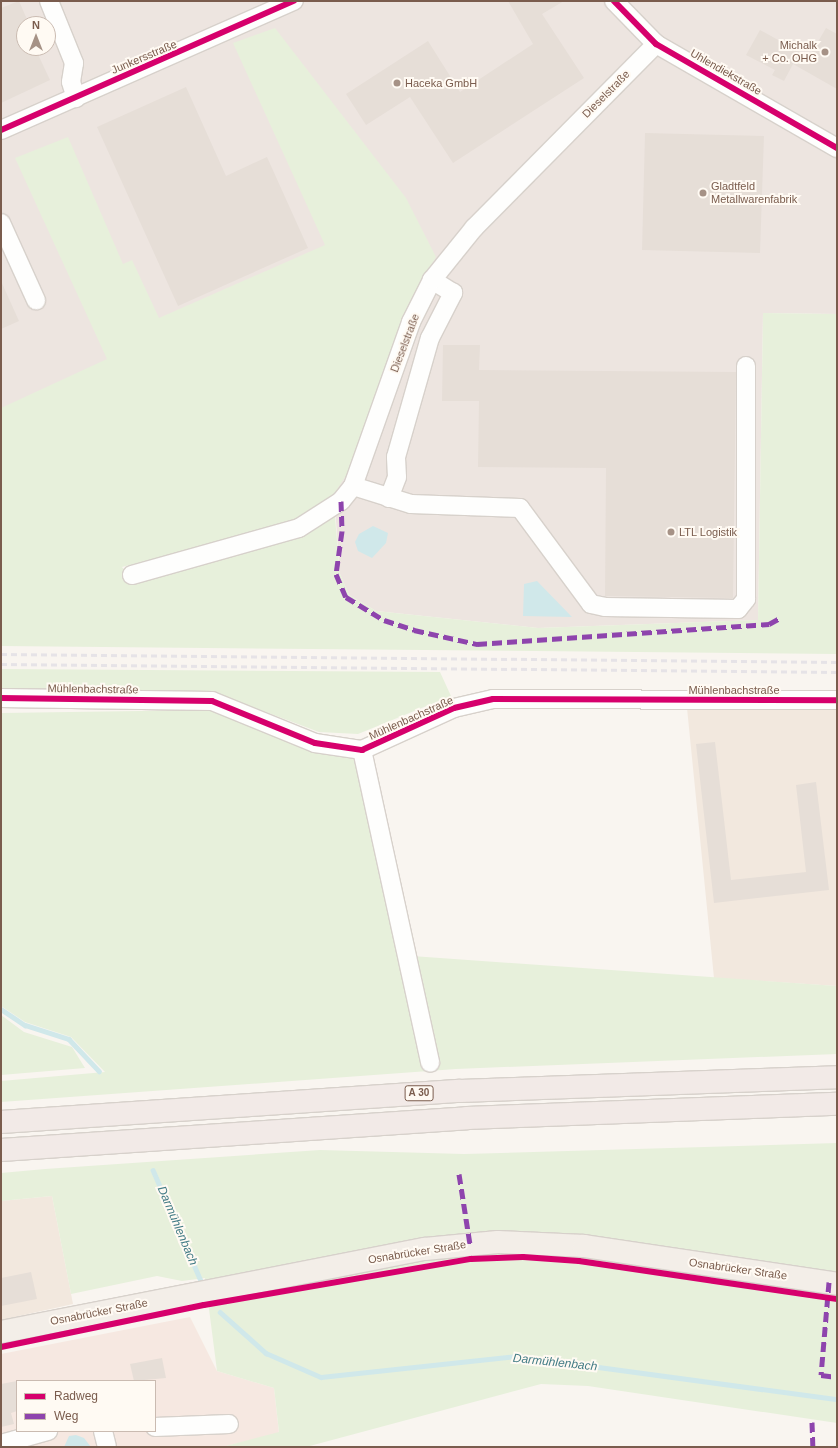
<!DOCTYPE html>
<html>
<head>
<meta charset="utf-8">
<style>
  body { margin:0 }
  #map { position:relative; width:838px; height:1448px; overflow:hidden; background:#f9f5f0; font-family:Arial,sans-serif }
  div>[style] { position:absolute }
  .residential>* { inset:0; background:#f2e8de }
  .commercial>* { inset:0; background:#f6e8e1 }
  .industrial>* { inset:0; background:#ede5e0 }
  .green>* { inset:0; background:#e7f0db }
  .water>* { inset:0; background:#d0e8ea }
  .stream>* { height:4.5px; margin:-2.25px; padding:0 2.25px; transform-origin:2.25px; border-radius:2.25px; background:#d0e8ea }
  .building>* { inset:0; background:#e6ded7 }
  .roads { filter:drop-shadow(1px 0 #d7d1cb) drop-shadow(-1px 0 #d7d1cb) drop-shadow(0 1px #d7d1cb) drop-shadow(0 -1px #d7d1cb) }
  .minor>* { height:18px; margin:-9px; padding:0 9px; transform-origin:9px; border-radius:9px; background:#fefefd }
  .major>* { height:22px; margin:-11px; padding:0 11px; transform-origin:11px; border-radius:11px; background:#f3eee8 }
  .highway>* { height:22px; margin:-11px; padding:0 11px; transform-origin:11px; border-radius:11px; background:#f2eae7 }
  .rail>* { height:3px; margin-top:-1.5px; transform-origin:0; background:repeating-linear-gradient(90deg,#e6e3e7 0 6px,transparent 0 10px) }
  .quiet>* { height:5px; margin-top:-2.5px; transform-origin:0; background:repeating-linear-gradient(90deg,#8e44ad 0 10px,transparent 0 15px) }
  .cycleway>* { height:6px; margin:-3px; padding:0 3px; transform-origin:3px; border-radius:3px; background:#d6006c }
  .dots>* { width:11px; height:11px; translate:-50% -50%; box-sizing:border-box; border:2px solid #fffaf3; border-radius:50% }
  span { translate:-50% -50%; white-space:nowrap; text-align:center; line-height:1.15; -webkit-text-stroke:4px #fffaf3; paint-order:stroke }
  .shield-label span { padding:1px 3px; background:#fffaf3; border:1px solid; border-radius:3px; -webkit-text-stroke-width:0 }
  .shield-label { font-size:10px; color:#7a5c4d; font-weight:700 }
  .poi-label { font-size:11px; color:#7a5c4d }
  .right { translate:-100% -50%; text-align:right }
  .left { translate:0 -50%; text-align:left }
  .street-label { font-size:11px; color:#7a5c4d }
  .water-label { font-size:12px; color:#437c86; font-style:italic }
  .frame { position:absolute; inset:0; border:2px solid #7a5c4d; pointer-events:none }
  .legend { position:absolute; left:16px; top:1380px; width:140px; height:52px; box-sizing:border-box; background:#fffaf3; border:1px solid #cabbb1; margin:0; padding:5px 7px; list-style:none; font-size:12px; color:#7a5c4d }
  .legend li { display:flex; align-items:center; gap:8px; height:20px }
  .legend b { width:20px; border:1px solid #cabbb1 }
  .north { position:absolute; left:16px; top:16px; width:40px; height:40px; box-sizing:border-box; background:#fffaf3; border:1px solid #cabbb1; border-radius:50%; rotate:0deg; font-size:11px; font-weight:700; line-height:16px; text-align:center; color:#7a5c4d }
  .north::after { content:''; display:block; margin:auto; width:14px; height:18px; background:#a69286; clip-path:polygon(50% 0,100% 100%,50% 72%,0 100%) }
</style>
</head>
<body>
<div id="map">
  <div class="residential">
    <div style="clip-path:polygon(687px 708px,837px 708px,837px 986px,714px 978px)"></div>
    <div style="clip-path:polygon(52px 1196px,73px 1304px,1px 1320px,1px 1201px)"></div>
  </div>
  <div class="commercial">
    <div style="clip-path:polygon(evenodd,190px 1317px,217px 1371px,274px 1388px,279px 1433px,222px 1447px,1px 1447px,1px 1354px,190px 1317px,17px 1381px,155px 1381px,155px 1431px,17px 1431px,17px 1381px)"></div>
  </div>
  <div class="industrial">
    <div style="clip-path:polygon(evenodd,1px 1px,837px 1px,837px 314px,763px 313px,758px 620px,538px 628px,376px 611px,349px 595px,340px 574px,334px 495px,293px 522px,1px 592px,1px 1px,24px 24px,48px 24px,48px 48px,24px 48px,24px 24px)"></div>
  </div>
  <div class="green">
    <div style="clip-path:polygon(275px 28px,406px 198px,436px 257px,408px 305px,354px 463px,334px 494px,293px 522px,122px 567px,133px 580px,335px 517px,340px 574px,349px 595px,376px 611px,538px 628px,758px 620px,763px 313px,837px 314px,837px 654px,1px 646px,1px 408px,107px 359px,15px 158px,68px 137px,123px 264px,132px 260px,159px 318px,325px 245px,233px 43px)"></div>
    <div style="clip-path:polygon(1px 669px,440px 672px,451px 696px,358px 734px,319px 732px,213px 692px,1px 689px)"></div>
    <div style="clip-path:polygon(209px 710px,314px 750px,356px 760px,412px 956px,837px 986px,837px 1054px,456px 1069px,1px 1102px,1px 1081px,105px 1072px,71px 1037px,25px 1022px,1px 1006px,1px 713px)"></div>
    <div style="clip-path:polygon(1px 1015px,24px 1032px,72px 1047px,85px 1068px,1px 1075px)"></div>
    <div style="clip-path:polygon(837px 1143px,837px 1423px,588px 1386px,541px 1384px,306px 1447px,222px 1447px,279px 1432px,274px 1388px,217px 1371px,205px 1278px,182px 1281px,157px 1276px,71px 1294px,52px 1196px,1px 1201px,1px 1173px,45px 1169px,320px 1150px,464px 1154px)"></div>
  </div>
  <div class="water">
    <div style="clip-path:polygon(373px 526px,388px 533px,386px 543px,372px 558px,358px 551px,355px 542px,359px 534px)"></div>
    <div style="clip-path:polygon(537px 581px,572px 617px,523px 616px,524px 584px)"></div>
    <div style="clip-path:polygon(76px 1435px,84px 1438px,91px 1447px,64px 1447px,69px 1436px)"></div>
  </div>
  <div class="stream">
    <div style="left:1px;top:1009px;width:29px;rotate:34deg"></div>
    <div style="left:25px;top:1025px;width:46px;rotate:17.7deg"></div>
    <div style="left:69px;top:1039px;width:44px;rotate:46.8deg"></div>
    <div style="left:153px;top:1170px;width:121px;rotate:66.6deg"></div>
    <div style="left:220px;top:1312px;width:62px;rotate:41.7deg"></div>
    <div style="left:266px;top:1353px;width:60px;rotate:23.6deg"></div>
    <div style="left:321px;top:1377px;width:197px;rotate:-6.1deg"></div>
    <div style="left:517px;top:1356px;width:323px;rotate:7.7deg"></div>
  </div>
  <div class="building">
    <div style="clip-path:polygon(19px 1px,29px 24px,24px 24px,24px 48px,35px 48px,50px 80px,1px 103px,1px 8px)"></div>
    <div style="clip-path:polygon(508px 1px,564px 1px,542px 14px,584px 78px,453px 163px,410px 97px,366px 125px,346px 94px,428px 41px,460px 92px,533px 44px)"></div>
    <div style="clip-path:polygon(826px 28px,837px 34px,837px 89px,793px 64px,784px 81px,772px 75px,775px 70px,746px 55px,760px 30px,809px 57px)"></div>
    <div style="clip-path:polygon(186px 87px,226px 176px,267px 157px,308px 248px,178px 306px,97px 127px)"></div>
    <div style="clip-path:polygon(645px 133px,764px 136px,760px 253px,642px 250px)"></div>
    <div style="clip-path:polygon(1px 281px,19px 321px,1px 329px)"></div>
    <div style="clip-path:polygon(443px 345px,480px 345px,479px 370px,736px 372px,733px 598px,605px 596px,606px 468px,478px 467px,479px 401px,442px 401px)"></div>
    <div style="clip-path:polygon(715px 742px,731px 880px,806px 872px,796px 785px,816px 782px,829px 890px,714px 903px,696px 744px)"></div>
    <div style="clip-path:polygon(31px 1272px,37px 1299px,1px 1306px,1px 1278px)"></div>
    <div style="clip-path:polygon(162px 1358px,166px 1378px,134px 1381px,130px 1364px)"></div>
    <div style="clip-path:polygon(17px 1381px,17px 1411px,11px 1413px,14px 1424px,1px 1427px,1px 1384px)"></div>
  </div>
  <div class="roads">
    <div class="minor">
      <div style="left:49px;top:1px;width:67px;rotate:68deg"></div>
      <div style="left:74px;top:63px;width:19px;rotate:99deg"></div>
      <div style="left:71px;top:82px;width:17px;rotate:73deg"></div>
      <div style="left:614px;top:1px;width:60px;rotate:45.7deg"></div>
      <div style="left:656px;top:44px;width:209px;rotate:29.9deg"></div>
      <div style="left:1px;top:130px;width:320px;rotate:-23.8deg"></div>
      <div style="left:1px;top:223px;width:85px;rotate:65.6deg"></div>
      <div style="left:353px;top:486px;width:61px;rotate:17.2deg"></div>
      <div style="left:411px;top:504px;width:109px;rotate:2.1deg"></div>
      <div style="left:520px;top:508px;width:119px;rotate:53.5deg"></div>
      <div style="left:591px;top:604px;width:14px;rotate:12deg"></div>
      <div style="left:605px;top:607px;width:133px;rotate:0.9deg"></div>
      <div style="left:738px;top:609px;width:13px;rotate:-51deg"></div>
      <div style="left:746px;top:599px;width:233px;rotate:-90deg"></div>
      <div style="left:389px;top:498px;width:22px;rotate:-69deg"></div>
      <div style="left:397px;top:477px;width:20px;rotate:-93deg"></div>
      <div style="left:396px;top:457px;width:124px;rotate:-74.1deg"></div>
      <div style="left:430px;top:338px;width:51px;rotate:-62.9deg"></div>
      <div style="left:453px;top:293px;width:25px;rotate:-148deg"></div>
      <div style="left:132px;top:575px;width:173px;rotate:-15.7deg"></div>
      <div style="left:299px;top:528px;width:50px;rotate:-32.7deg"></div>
      <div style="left:341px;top:501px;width:19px;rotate:-51deg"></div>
      <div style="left:353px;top:486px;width:174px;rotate:-70.5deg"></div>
      <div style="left:411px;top:322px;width:47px;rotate:-63.4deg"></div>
      <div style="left:432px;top:280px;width:67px;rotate:-51.1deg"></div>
      <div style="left:474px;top:228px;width:259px;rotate:-45.3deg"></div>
      <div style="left:1px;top:698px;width:211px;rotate:0.8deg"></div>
      <div style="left:212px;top:701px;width:111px;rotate:22.2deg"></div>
      <div style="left:315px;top:743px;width:48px;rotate:8.5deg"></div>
      <div style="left:362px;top:750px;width:101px;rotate:-24.5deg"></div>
      <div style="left:454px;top:708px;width:40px;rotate:-13deg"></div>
      <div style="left:493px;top:699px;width:344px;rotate:0.2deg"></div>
      <div style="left:362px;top:750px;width:320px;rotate:77.7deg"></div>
      <div style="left:155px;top:1427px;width:74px;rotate:-2.3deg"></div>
      <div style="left:103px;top:1431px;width:16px;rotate:76deg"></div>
      <div style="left:1px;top:1444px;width:49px;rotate:-15.5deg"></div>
    </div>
    <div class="major">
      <div style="left:1px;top:1332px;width:432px;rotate:-11.1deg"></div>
      <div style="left:425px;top:1249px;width:73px;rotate:-5.5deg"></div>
      <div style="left:498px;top:1242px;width:86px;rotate:2.7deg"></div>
      <div style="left:584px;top:1246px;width:256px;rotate:8.5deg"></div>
    </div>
    <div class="highway">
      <div style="left:1px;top:1122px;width:460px;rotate:-3.9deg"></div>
      <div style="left:460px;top:1091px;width:377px;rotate:-2.1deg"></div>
      <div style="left:1px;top:1150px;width:467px;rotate:-3.9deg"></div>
      <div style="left:467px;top:1118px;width:370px;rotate:-2.2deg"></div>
    </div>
  </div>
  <div class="rail">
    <div style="left:1px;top:654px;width:836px;rotate:0.55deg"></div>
    <div style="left:1px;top:664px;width:836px;rotate:0.55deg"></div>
  </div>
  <div class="quiet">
    <div style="left:341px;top:501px;width:30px;rotate:88deg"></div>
    <div style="left:342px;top:531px;width:43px;rotate:97.9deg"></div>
    <div style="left:336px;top:574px;width:25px;rotate:67deg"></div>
    <div style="left:346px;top:597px;width:44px;rotate:31.2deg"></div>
    <div style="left:384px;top:620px;width:32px;rotate:18deg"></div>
    <div style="left:414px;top:630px;width:65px;rotate:12.5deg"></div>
    <div style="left:477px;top:644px;width:293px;rotate:-3.9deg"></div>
    <div style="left:769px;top:624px;width:13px;rotate:-29deg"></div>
    <div style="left:459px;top:1174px;width:71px;rotate:81.1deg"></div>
    <div style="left:829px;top:1282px;width:93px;rotate:94.9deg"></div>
    <div style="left:821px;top:1375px;width:16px;rotate:7deg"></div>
    <div style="left:812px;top:1422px;width:25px;rotate:88deg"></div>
  </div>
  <div class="cycleway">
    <div style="left:614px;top:1px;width:60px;rotate:45.7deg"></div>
    <div style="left:656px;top:44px;width:209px;rotate:29.9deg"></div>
    <div style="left:1px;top:130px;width:320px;rotate:-23.8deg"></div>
    <div style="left:1px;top:698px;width:211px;rotate:0.8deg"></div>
    <div style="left:212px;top:701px;width:111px;rotate:22.2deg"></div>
    <div style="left:315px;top:743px;width:48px;rotate:8.5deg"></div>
    <div style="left:362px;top:750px;width:101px;rotate:-24.5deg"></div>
    <div style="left:454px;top:708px;width:40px;rotate:-13deg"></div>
    <div style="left:493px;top:699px;width:344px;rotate:0.2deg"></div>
    <div style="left:1px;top:1347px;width:207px;rotate:-11.7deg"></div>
    <div style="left:204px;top:1305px;width:271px;rotate:-9.8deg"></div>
    <div style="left:471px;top:1259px;width:52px;rotate:-2.2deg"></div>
    <div style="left:523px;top:1257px;width:56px;rotate:4.1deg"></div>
    <div style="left:579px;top:1261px;width:261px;rotate:8.4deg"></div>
  </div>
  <div class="dots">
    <div style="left:825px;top:52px;background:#a69286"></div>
    <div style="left:397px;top:83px;background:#a69286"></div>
    <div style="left:703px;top:193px;background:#a69286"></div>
    <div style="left:671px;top:532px;background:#a69286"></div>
  </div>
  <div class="shield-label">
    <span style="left:419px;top:1093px">A 30</span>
  </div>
  <div class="poi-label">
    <span class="right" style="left:817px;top:52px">Michalk<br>+ Co. OHG</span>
    <span class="left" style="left:405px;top:83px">Haceka GmbH</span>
    <span class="left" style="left:711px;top:193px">Gladtfeld<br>Metallwarenfabrik</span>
    <span class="left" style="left:679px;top:532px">LTL Logistik</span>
  </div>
  <div class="street-label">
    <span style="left:144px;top:57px;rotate:-23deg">Junkersstraße</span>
    <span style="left:726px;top:72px;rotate:30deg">Uhlendiekstraße</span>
    <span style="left:606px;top:94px;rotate:-45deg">Dieselstraße</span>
    <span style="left:405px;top:343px;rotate:-69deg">Dieselstraße</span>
    <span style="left:93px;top:689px;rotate:1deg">Mühlenbachstraße</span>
    <span style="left:734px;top:690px">Mühlenbachstraße</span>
    <span style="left:411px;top:718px;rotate:-24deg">Mühlenbachstraße</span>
    <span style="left:417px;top:1252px;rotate:-9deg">Osnabrücker Straße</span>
    <span style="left:738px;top:1269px;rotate:8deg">Osnabrücker Straße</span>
    <span style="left:99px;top:1312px;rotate:-11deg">Osnabrücker Straße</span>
  </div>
  <div class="water-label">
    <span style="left:177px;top:1226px;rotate:67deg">Darmühlenbach</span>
    <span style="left:555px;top:1363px;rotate:6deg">Darmühlenbach</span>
  </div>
  <div class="frame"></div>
  <ul class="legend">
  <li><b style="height:5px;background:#d6006c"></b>Radweg</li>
  <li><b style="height:5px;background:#8e44ad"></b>Weg</li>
  </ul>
  <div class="north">N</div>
</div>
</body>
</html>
